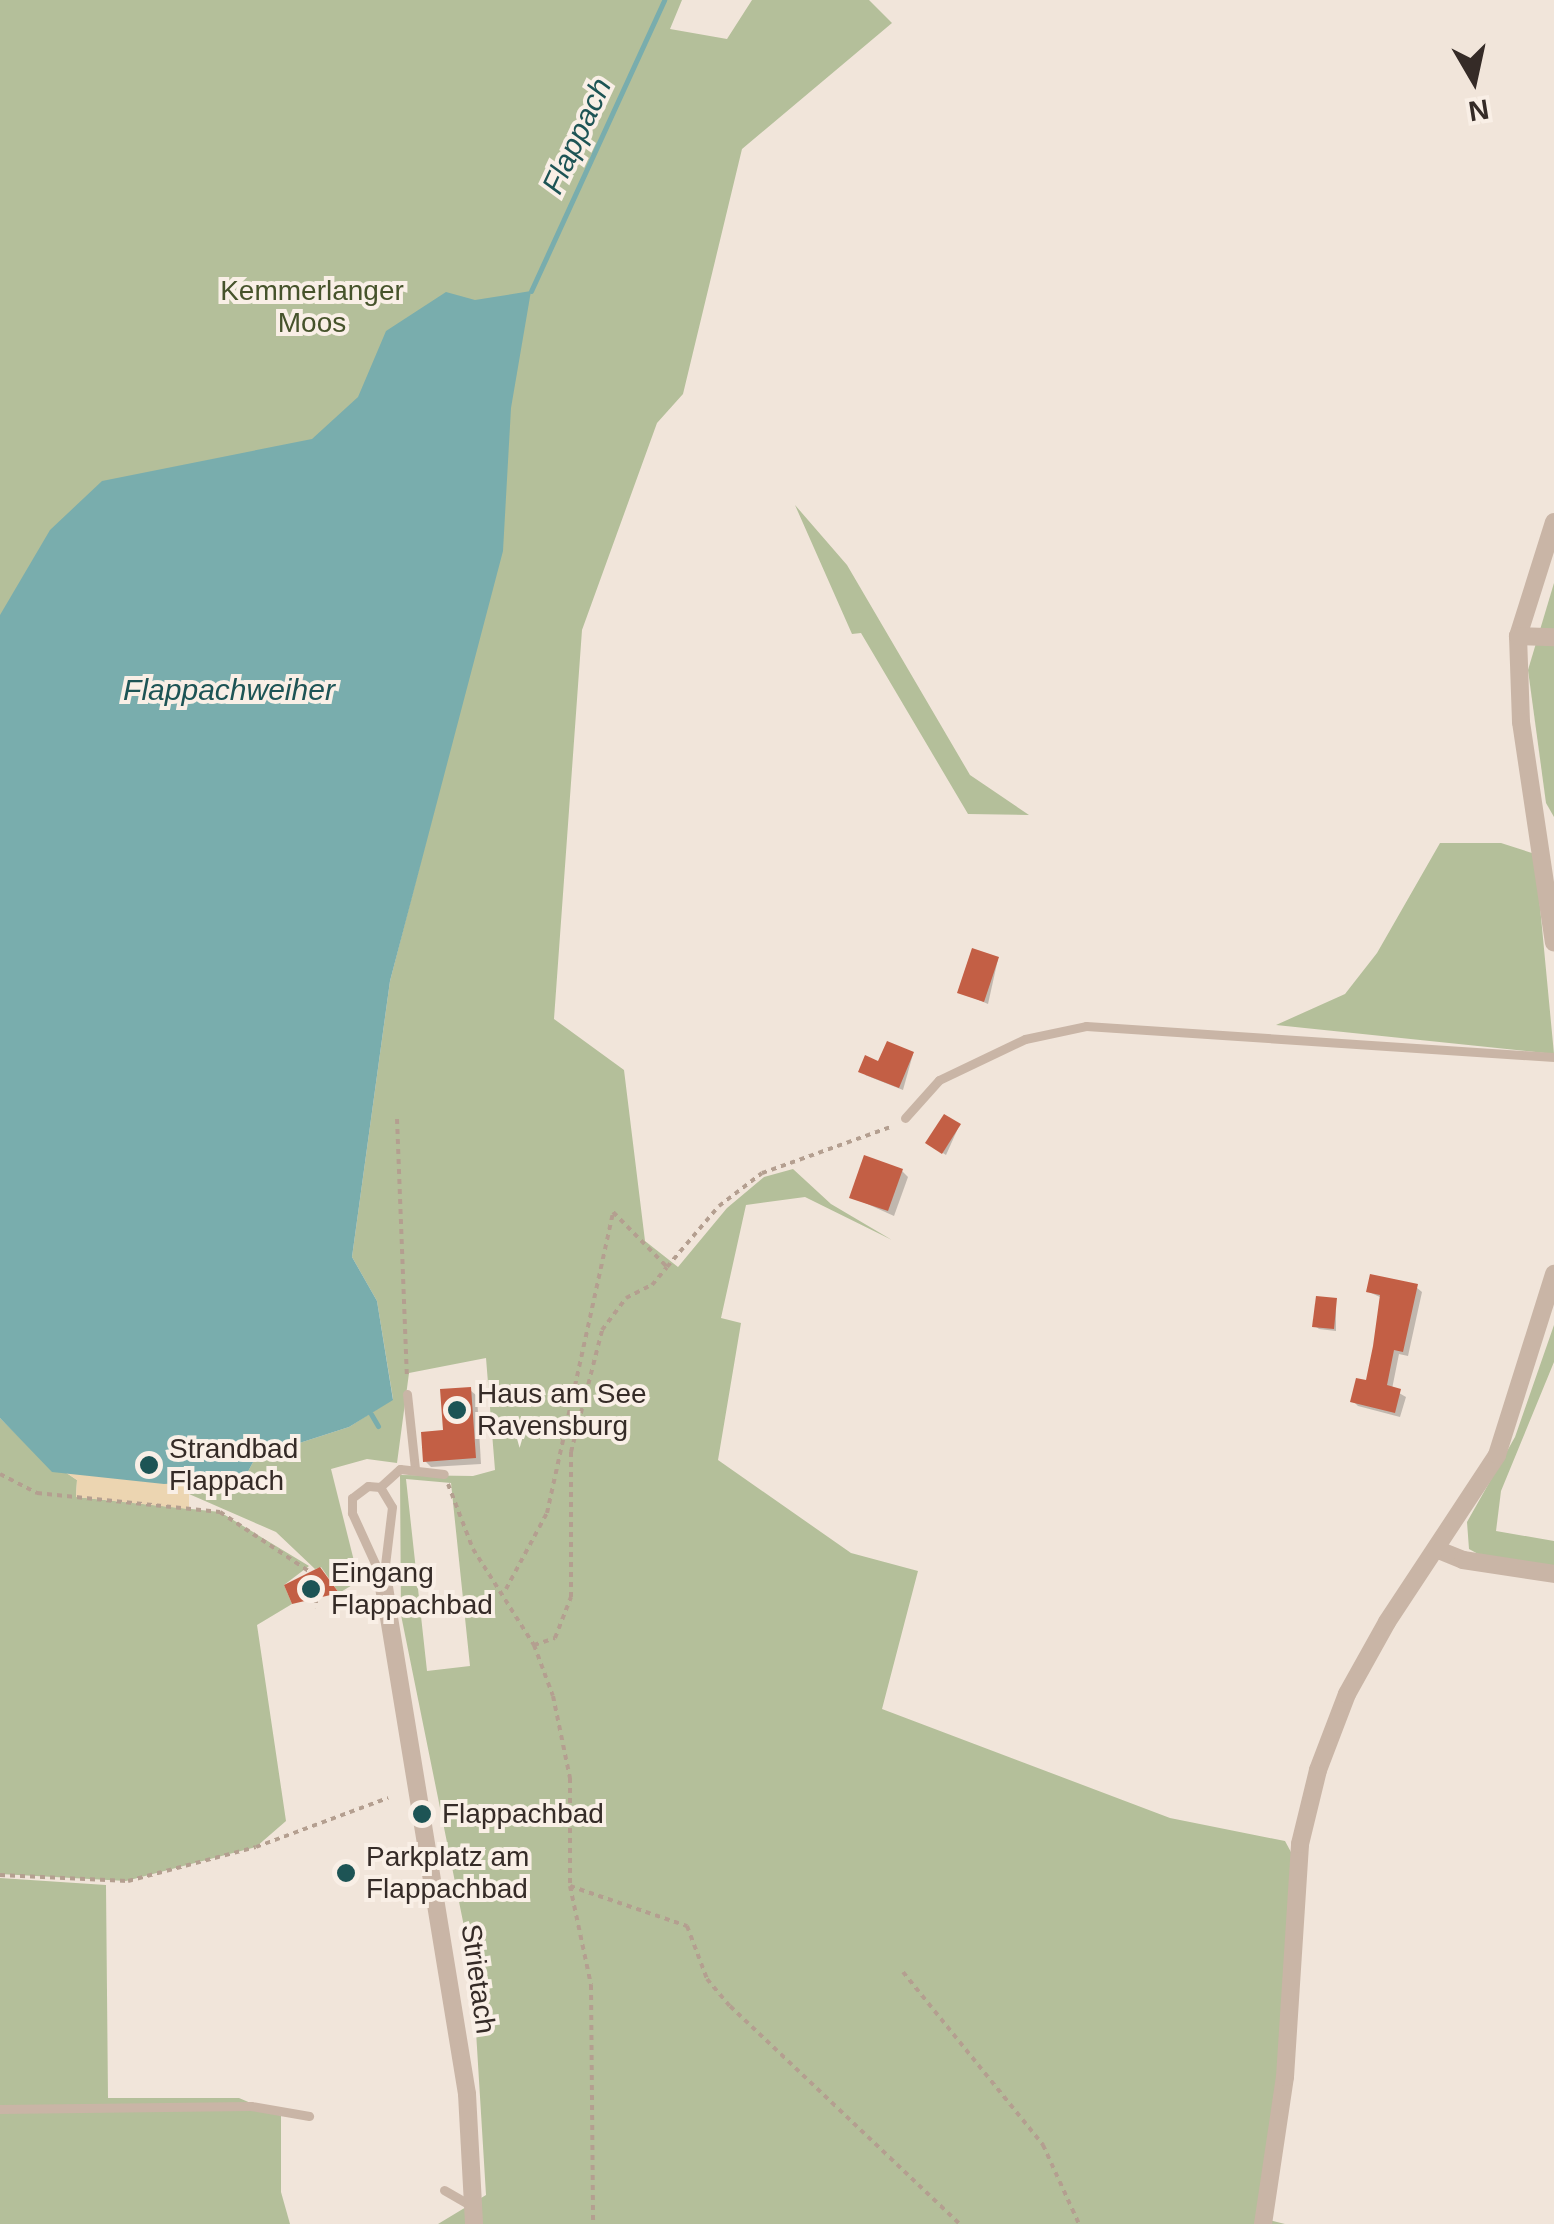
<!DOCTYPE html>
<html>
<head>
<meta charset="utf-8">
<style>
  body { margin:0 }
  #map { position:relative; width:1554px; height:2224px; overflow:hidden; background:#f1e5da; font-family:Arial,sans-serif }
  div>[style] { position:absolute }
  .green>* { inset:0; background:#b4bf9a }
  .sand>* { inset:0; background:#ecd5b1 }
  .water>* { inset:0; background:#79adad }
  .shadow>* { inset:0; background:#0003 }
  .stream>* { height:5px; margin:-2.5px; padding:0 2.5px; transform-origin:2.5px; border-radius:2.5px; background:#79adad }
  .building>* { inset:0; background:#c35f45 }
  .path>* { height:4px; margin-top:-2px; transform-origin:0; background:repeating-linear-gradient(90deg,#b49f90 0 5px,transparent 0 10px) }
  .service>* { height:9px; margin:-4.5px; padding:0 4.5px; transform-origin:4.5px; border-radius:4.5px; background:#c9b5a6 }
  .minor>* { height:18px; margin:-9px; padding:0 9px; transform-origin:9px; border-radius:9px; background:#c9b5a6 }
  .dots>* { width:28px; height:28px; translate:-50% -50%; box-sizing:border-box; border:5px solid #f9efe6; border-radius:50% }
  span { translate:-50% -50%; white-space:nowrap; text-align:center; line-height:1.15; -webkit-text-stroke:8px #f9efe6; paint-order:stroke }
  .park-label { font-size:28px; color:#46532b }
  .poi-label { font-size:28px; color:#352b27 }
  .left { translate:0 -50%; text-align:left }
  .street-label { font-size:28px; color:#352b27 }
  .water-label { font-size:30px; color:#1d5455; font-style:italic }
  .north { position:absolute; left:1424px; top:30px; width:100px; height:100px; -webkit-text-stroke:8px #f9efe6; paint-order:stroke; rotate:171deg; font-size:28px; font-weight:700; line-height:40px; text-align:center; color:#352b27 }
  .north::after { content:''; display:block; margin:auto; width:35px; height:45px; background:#352b27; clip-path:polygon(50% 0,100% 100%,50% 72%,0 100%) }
</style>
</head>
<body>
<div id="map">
  <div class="green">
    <div style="clip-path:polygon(evenodd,0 0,682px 0,670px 29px,727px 39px,752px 0,869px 0,892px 23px,742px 149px,683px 394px,657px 423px,582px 630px,554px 1019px,624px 1070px,645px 1241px,678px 1267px,727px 1208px,764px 1177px,793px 1169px,831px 1204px,892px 1240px,805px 1197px,746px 1205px,721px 1318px,741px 1323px,718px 1460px,851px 1553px,918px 1571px,882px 1709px,1170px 1818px,1285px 1841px,1292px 1854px,1282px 2065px,1261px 2218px,1285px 2224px,438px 2224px,486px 2195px,472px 1966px,401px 1615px,400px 1475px,473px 1476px,495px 1470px,486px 1358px,409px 1373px,397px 1463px,367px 1459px,331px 1469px,359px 1581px,339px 1593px,321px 1567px,315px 1569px,276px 1532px,189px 1494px,189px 1482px,244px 1479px,261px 1447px,287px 1447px,349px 1427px,393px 1399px,377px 1301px,352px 1257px,390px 981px,441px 783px,0 630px,0 0,406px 1479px,451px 1483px,470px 1666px,427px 1671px,406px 1479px)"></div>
    <div style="clip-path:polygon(795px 505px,847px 565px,970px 775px,1029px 815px,968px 814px,861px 633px,852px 634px)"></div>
    <div style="clip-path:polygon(1554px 583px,1554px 817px,1546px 803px,1528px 670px)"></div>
    <div style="clip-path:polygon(1440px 843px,1501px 843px,1535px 854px,1554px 1054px,1276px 1025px,1345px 994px,1377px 953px)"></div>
    <div style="clip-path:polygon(1554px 1325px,1554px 1362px,1501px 1491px,1496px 1531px,1554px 1541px,1554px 1566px,1480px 1555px,1469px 1549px,1467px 1522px,1515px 1437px)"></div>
    <div style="clip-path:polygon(0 1418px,32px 1450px,77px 1480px,76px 1497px,220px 1512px,309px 1566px,284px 1585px,292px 1604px,257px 1625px,286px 1821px,256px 1847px,126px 1881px,0 1874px)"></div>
    <div style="clip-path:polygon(0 1878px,106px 1885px,108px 2098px,239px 2098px,281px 2116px,281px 2192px,290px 2224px,0 2224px)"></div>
  </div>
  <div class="sand">
    <div style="clip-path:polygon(246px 1447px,244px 1479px,189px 1482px,189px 1509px,76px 1497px,77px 1480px,32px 1450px)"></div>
  </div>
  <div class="water">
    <div style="clip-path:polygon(531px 291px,511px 408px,503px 551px,390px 981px,352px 1257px,377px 1301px,393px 1400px,349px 1427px,287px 1447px,261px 1447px,244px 1479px,164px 1484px,52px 1472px,0 1418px,0 615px,50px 530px,102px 481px,312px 439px,358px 397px,386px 331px,446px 292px,475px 300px)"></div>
  </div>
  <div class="shadow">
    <div style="clip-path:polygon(998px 959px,988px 1004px,960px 992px)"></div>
    <div style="clip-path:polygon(913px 1054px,903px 1090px,865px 1075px,880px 1064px)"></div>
    <div style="clip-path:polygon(959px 1126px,946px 1155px,932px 1146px)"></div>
    <div style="clip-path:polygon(902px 1171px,908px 1177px,894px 1216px,852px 1197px)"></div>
    <div style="clip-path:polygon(1416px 1287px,1422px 1292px,1408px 1356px,1399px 1354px,1392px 1389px,1406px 1397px,1400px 1417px,1358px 1406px,1353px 1401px,1368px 1383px,1382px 1298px,1369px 1292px)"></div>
    <div style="clip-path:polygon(1336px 1300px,1336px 1331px,1319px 1329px,1315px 1326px)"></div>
    <div style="clip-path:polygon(470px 1390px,477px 1396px,481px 1464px,431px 1467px,425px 1461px)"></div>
  </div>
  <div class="stream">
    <div style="left:531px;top:291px;width:320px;rotate:-65.4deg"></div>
    <div style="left:371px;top:1414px;width:14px;rotate:60deg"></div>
  </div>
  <div class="building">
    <div style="clip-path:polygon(972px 948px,999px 957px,984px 1002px,957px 993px)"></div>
    <div style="clip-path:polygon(887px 1041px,914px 1052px,899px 1088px,858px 1072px,865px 1055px,878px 1061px)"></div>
    <div style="clip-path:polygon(944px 1114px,961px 1124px,942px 1154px,925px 1143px)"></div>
    <div style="clip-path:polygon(864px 1155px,903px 1169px,888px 1211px,849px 1198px)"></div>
    <div style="clip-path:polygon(1370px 1274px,1418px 1284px,1403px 1352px,1394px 1350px,1387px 1385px,1401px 1389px,1395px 1413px,1350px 1402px,1356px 1378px,1366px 1380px,1373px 1346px,1380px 1295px,1366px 1292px)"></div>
    <div style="clip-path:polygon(1316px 1296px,1337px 1298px,1334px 1329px,1312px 1327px)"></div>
    <div style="clip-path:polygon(471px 1387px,476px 1458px,423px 1462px,421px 1432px,443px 1430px,440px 1389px)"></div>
    <div style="clip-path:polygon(320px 1567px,339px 1593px,292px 1604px,284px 1585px)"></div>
  </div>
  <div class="path">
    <div style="left:397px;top:1119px;width:260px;rotate:87.8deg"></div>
    <div style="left:613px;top:1212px;width:77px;rotate:45.5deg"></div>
    <div style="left:667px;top:1267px;width:80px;rotate:-49.6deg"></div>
    <div style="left:719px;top:1206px;width:54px;rotate:-37.5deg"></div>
    <div style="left:762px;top:1173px;width:139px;rotate:-19.7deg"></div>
    <div style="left:0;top:1474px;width:42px;rotate:27.2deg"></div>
    <div style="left:37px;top:1493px;width:184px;rotate:5.9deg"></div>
    <div style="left:220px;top:1512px;width:108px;rotate:33.7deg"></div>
    <div style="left:448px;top:1484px;width:70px;rotate:69deg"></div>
    <div style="left:473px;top:1549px;width:114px;rotate:57.6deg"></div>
    <div style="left:534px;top:1645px;width:54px;rotate:69.6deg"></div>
    <div style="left:553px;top:1696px;width:84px;rotate:78.3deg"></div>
    <div style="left:570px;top:1778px;width:108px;rotate:90deg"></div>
    <div style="left:570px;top:1886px;width:101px;rotate:78deg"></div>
    <div style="left:591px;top:1985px;width:239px;rotate:89.5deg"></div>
    <div style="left:506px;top:1589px;width:86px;rotate:-61.7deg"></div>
    <div style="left:547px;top:1513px;width:308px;rotate:-77.6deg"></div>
    <div style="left:315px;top:1598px;width:10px;rotate:79deg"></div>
    <div style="left:534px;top:1645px;width:22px;rotate:-18deg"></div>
    <div style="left:555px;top:1638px;width:44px;rotate:-68.7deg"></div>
    <div style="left:571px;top:1597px;width:145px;rotate:-90deg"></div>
    <div style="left:571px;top:1452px;width:126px;rotate:-75.7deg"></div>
    <div style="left:602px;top:1330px;width:40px;rotate:-53deg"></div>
    <div style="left:626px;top:1298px;width:29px;rotate:-27deg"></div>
    <div style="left:652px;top:1285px;width:23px;rotate:-50deg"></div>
    <div style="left:0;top:1875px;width:128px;rotate:2.7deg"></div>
    <div style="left:128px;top:1881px;width:132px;rotate:-14.9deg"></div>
    <div style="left:256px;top:1847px;width:141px;rotate:-20.4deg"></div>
    <div style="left:570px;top:1886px;width:124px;rotate:18.9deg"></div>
    <div style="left:687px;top:1926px;width:57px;rotate:69.3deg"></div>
    <div style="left:707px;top:1979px;width:35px;rotate:50deg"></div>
    <div style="left:730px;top:2006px;width:317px;rotate:43.5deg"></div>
    <div style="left:903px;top:1972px;width:223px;rotate:51deg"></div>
    <div style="left:1043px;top:2145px;width:87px;rotate:65.5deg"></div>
  </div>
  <div class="service">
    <div style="left:905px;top:1118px;width:51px;rotate:-48.2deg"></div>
    <div style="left:939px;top:1080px;width:95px;rotate:-25.5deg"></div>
    <div style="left:1025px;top:1039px;width:62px;rotate:-12deg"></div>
    <div style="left:1086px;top:1026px;width:469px;rotate:3.8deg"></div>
    <div style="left:407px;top:1394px;width:75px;rotate:83.9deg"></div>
    <div style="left:368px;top:1486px;width:12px;rotate:5deg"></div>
    <div style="left:380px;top:1487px;width:23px;rotate:59deg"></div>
    <div style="left:392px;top:1507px;width:75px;rotate:96.9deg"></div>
    <div style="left:383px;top:1581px;width:75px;rotate:-114.5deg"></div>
    <div style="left:352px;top:1513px;width:15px;rotate:-90deg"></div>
    <div style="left:352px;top:1498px;width:20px;rotate:-37deg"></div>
    <div style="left:380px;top:1487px;width:27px;rotate:-42deg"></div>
    <div style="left:400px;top:1469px;width:44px;rotate:6.5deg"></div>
    <div style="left:0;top:2109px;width:251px;rotate:-0.7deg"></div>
    <div style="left:251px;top:2106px;width:59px;rotate:9.8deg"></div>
    <div style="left:444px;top:2190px;width:34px;rotate:30deg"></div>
  </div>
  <div class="minor">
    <div style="left:1554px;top:522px;width:120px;rotate:107.5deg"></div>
    <div style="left:1518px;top:636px;width:86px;rotate:88deg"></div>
    <div style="left:1521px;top:722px;width:223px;rotate:81.5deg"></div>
    <div style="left:1518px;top:636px;width:36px;rotate:2deg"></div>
    <div style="left:1436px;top:1549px;width:29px;rotate:22deg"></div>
    <div style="left:1463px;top:1560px;width:92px;rotate:8.7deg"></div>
    <div style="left:383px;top:1581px;width:520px;rotate:80.7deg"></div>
    <div style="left:467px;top:2094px;width:130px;rotate:86.9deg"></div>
    <div style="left:1263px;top:2224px;width:149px;rotate:-81.5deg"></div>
    <div style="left:1285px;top:2077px;width:233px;rotate:-86.3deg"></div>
    <div style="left:1300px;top:1844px;width:76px;rotate:-76.3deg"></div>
    <div style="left:1318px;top:1770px;width:81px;rotate:-69.1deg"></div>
    <div style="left:1347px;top:1694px;width:82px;rotate:-60.9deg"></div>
    <div style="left:1387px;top:1622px;width:200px;rotate:-56.6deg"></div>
    <div style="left:1497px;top:1455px;width:190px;rotate:-72.5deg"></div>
  </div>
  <div class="dots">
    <div style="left:457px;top:1410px;background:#1d5455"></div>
    <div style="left:149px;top:1465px;background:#1d5455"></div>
    <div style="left:311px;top:1589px;background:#1d5455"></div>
    <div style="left:422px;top:1814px;background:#1d5455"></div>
    <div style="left:346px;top:1873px;background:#1d5455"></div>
  </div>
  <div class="park-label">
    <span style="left:312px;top:307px">Kemmerlanger<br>Moos</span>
  </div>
  <div class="poi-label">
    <span class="left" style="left:477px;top:1410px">Haus am See<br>Ravensburg</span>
    <span class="left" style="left:169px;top:1465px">Strandbad<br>Flappach</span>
    <span class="left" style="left:331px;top:1589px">Eingang<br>Flappachbad</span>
    <span class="left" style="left:442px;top:1814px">Flappachbad</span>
    <span class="left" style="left:366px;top:1873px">Parkplatz am<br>Flappachbad</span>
  </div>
  <div class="street-label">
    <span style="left:478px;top:1979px;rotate:82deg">Strietach</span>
  </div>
  <div class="water-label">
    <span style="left:577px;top:136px;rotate:-65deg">Flappach</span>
    <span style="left:229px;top:690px">Flappachweiher</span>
  </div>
  <div class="north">N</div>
</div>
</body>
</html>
